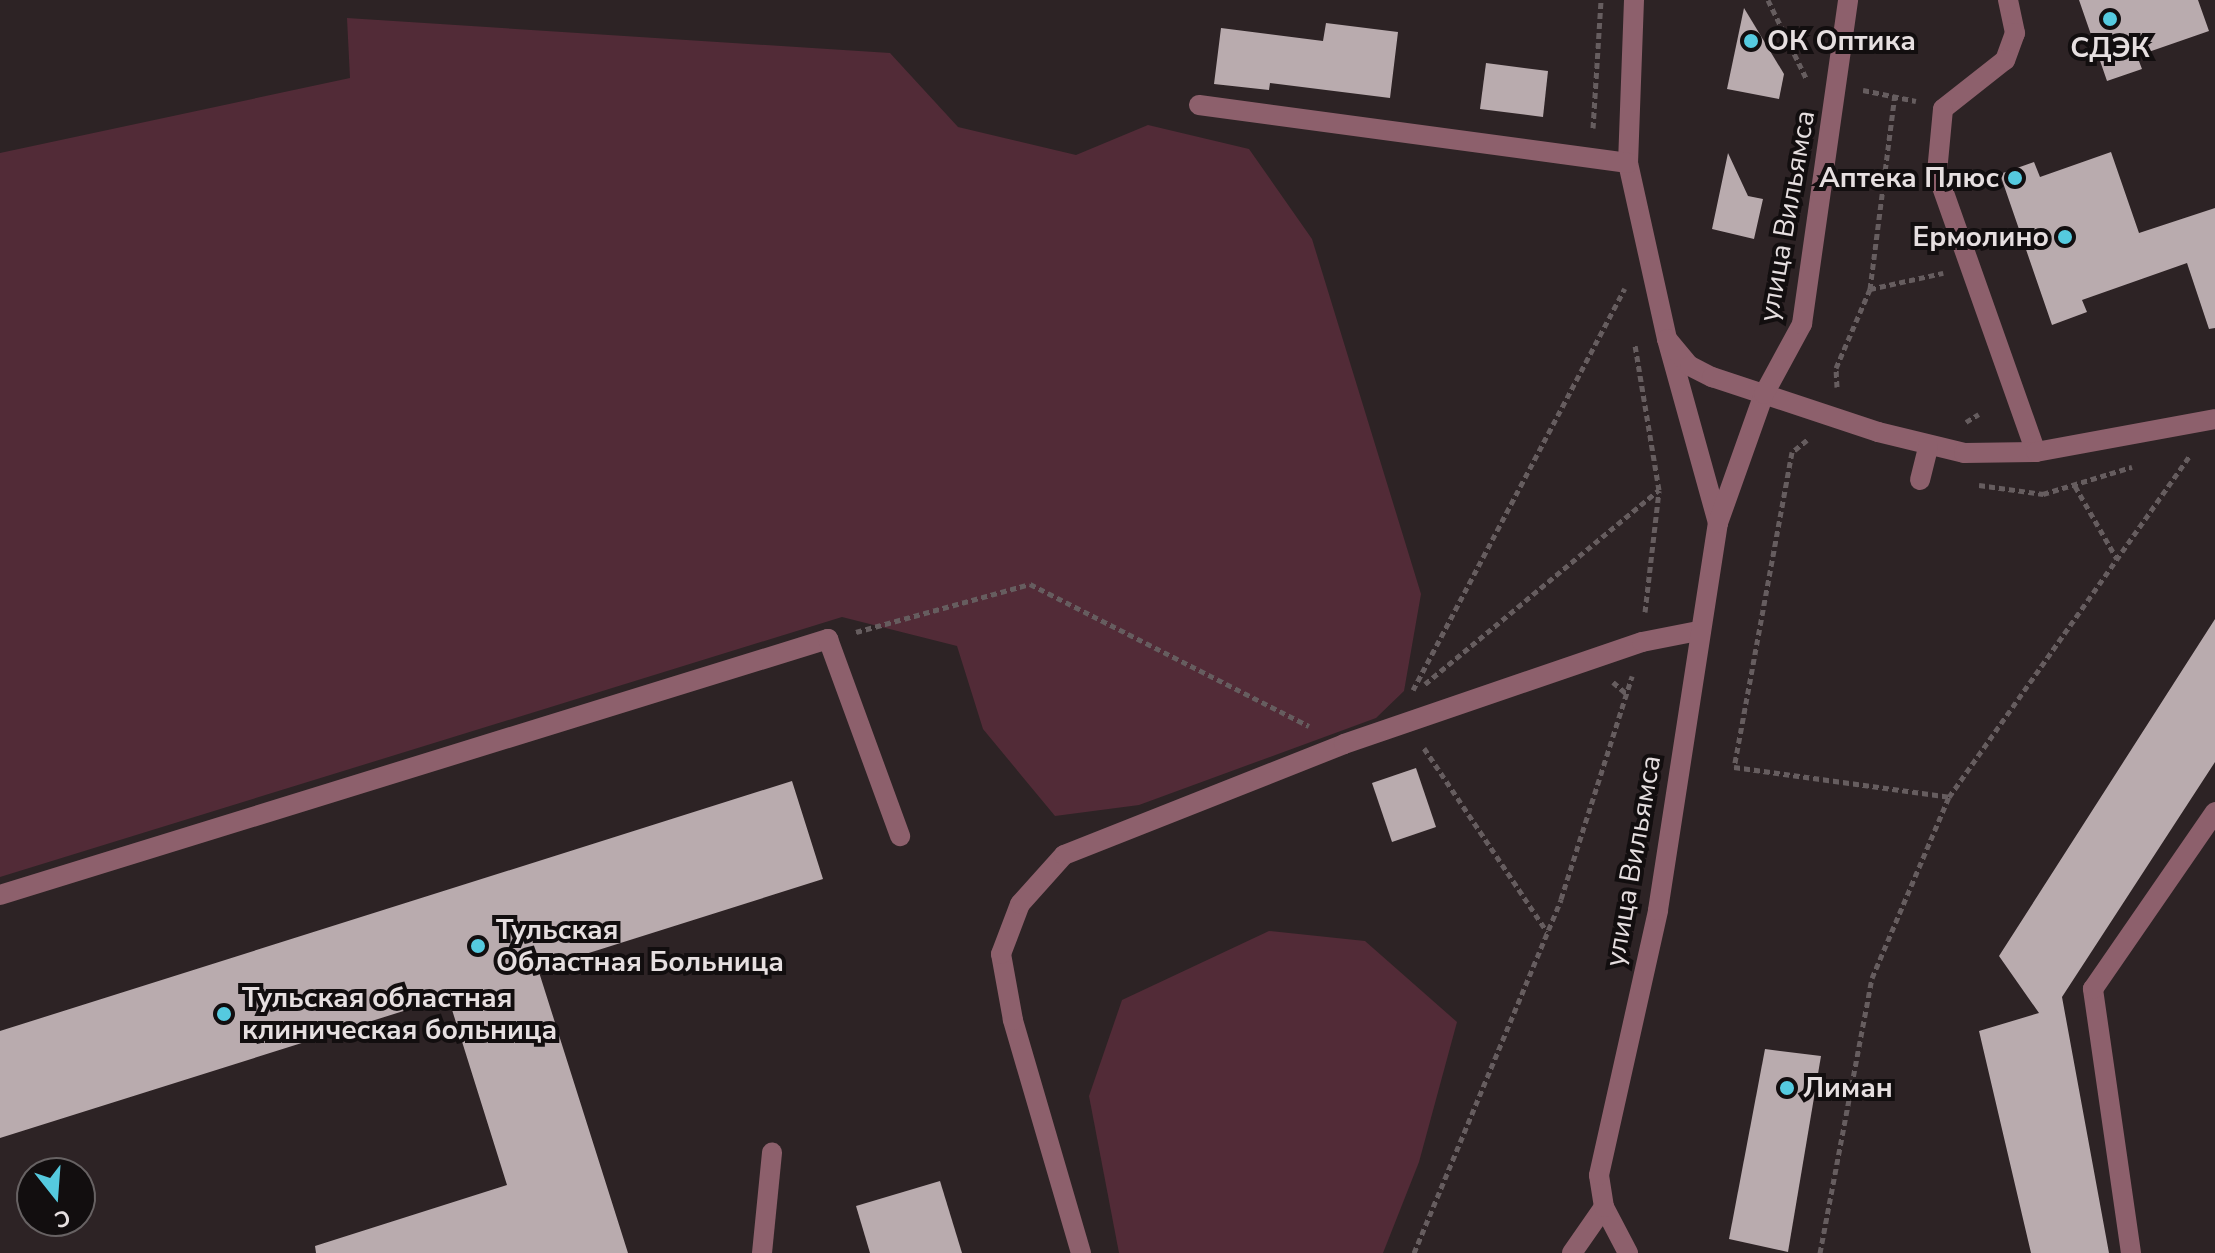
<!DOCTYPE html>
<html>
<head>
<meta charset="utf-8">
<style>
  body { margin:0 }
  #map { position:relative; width:2215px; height:1253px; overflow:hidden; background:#2d2325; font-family:"Nunito Sans",sans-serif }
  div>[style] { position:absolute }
  .green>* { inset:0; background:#522b37 }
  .building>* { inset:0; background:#b9abae }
  .path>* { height:5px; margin-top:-2.5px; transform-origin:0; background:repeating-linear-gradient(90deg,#665d5f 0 6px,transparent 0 10px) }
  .minor>* { height:20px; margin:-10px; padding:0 10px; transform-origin:10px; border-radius:10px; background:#8d606c }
  .dots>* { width:22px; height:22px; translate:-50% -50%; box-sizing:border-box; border:4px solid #120e0f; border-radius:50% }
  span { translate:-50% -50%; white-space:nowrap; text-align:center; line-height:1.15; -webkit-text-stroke:8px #120e0f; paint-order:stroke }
  .poi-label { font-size:28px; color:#e6dfe0; font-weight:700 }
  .left { translate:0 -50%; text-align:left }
  .right { translate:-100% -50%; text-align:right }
  .street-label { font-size:28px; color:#e6dfe0 }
  .north { position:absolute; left:16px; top:1157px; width:80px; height:80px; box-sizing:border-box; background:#120e0f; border:2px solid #676263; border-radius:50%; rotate:163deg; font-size:22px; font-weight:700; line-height:32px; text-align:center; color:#e6dfe0 }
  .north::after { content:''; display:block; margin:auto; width:28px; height:36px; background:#55cadf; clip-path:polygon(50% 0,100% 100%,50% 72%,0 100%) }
</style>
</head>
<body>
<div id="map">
  <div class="green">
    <div style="clip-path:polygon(347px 18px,890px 53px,958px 127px,1076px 155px,1148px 125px,1249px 149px,1312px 239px,1421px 594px,1404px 691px,1376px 718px,1139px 805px,1055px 816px,983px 729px,957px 646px,842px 617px,0 877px,0 153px,350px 78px)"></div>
    <div style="clip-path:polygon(1269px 931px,1365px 941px,1457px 1022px,1419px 1162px,1383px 1253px,1119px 1253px,1089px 1096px,1122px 1000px)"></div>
  </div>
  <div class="building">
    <div style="clip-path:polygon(2079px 0,2198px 0,2209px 31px,2137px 56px,2142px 69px,2107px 81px)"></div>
    <div style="clip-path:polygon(1744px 8px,1784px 74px,1779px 99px,1727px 89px)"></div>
    <div style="clip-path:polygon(1326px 23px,1398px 32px,1390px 98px,1270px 83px,1269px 90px,1214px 84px,1221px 28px,1323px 41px)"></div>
    <div style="clip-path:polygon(1486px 63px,1548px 71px,1543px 117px,1480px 109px)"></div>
    <div style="clip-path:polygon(2111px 152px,2139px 233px,2215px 208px,2215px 328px,2209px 329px,2187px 263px,2082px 300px,2087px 312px,2052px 325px,2000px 174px,2034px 162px,2040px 177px)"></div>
    <div style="clip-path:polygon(1728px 153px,1748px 196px,1763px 199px,1754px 239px,1712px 229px)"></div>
    <div style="clip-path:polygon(2215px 619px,2215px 762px,2062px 997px,2109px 1253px,2031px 1253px,1979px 1031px,2039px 1013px,1999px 956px)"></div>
    <div style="clip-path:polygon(1416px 768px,1436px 827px,1392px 842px,1372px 783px)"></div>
    <div style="clip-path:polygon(792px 781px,823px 879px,538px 969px,628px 1253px,316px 1253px,315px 1246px,507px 1185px,448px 997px,0 1138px,0 1031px)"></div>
    <div style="clip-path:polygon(1765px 1049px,1821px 1056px,1788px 1252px,1729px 1239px)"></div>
    <div style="clip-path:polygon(940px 1181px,962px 1253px,870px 1253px,856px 1206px)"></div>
  </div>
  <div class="path">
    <div style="left:1768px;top:0;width:87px;rotate:64deg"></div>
    <div style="left:1863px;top:90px;width:54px;rotate:11.7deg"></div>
    <div style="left:1593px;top:128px;width:126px;rotate:-86.4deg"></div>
    <div style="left:1870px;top:289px;width:75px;rotate:-12.4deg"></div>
    <div style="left:1837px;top:387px;width:19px;rotate:-93deg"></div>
    <div style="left:1836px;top:368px;width:86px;rotate:-66.7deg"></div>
    <div style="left:1870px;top:289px;width:197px;rotate:-82.7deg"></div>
    <div style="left:1966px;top:422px;width:15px;rotate:-32deg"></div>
    <div style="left:1807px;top:440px;width:19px;rotate:141deg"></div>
    <div style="left:1792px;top:452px;width:320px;rotate:100.4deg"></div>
    <div style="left:1734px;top:767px;width:217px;rotate:7.9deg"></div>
    <div style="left:1979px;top:485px;width:65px;rotate:8deg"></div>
    <div style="left:2043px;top:494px;width:93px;rotate:-16.9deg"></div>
    <div style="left:2075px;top:486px;width:84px;rotate:60.1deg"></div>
    <div style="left:1645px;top:612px;width:122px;rotate:-83.4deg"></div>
    <div style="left:856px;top:632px;width:180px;rotate:-15.4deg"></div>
    <div style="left:1030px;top:584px;width:313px;rotate:27deg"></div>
    <div style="left:1613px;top:682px;width:18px;rotate:41deg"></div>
    <div style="left:1425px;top:684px;width:304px;rotate:-39.7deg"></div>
    <div style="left:1659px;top:490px;width:147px;rotate:-99.4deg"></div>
    <div style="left:1413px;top:690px;width:454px;rotate:-62.2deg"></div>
    <div style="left:1424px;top:748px;width:221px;rotate:56.2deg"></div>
    <div style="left:1414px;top:1253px;width:383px;rotate:-67.4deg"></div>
    <div style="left:1561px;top:899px;width:234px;rotate:-72.3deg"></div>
    <div style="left:1820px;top:1253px;width:280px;rotate:-79.3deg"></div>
    <div style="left:1872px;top:978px;width:197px;rotate:-67deg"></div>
    <div style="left:1949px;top:797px;width:418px;rotate:-54.8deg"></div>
  </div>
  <div class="minor">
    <div style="left:1634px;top:0;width:163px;rotate:92.1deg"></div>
    <div style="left:1628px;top:163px;width:180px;rotate:77.5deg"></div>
    <div style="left:1667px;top:339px;width:191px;rotate:74.5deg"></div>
    <div style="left:2008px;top:0;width:34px;rotate:78deg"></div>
    <div style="left:2015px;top:33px;width:29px;rotate:110deg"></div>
    <div style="left:2005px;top:60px;width:79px;rotate:141.7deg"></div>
    <div style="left:1943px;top:109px;width:64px;rotate:95.4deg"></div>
    <div style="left:1937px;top:173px;width:296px;rotate:70.5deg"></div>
    <div style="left:1199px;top:105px;width:433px;rotate:7.7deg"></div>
    <div style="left:1667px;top:339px;width:35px;rotate:50deg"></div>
    <div style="left:1690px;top:366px;width:25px;rotate:27deg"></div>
    <div style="left:1712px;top:377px;width:175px;rotate:18.3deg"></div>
    <div style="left:1878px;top:432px;width:89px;rotate:13.7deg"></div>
    <div style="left:1964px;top:453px;width:72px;rotate:-0.8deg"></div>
    <div style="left:2036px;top:452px;width:182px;rotate:-10.4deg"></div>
    <div style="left:1920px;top:480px;width:34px;rotate:-76deg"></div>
    <div style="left:0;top:895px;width:867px;rotate:-17.18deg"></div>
    <div style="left:828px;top:639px;width:210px;rotate:69.9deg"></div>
    <div style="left:762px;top:1253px;width:101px;rotate:-84.3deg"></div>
    <div style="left:1081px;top:1253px;width:243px;rotate:-106.3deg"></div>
    <div style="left:1013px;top:1020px;width:67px;rotate:-100.3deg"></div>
    <div style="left:1001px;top:954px;width:53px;rotate:-69.2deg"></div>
    <div style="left:1020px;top:904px;width:66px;rotate:-48.1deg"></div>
    <div style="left:1064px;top:855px;width:301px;rotate:-21.6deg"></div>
    <div style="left:1344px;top:744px;width:315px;rotate:-18.9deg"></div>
    <div style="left:1642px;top:642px;width:57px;rotate:-11.1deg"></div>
    <div style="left:1572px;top:1253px;width:56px;rotate:-55.2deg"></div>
    <div style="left:1628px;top:1253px;width:52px;rotate:-117.6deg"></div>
    <div style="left:1604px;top:1207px;width:32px;rotate:-99deg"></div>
    <div style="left:1599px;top:1175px;width:271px;rotate:-77.4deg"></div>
    <div style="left:1658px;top:910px;width:392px;rotate:-81.2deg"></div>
    <div style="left:1718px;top:523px;width:137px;rotate:-70.4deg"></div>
    <div style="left:1764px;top:394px;width:80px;rotate:-61.5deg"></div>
    <div style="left:1802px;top:324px;width:327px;rotate:-81.9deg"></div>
    <div style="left:2131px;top:1253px;width:267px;rotate:-98.2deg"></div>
    <div style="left:2093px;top:989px;width:215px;rotate:-55.4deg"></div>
  </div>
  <div class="dots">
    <div style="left:2110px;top:19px;background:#55cadf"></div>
    <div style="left:1751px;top:41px;background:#55cadf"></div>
    <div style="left:2015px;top:178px;background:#55cadf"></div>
    <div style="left:2065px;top:237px;background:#55cadf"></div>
    <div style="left:478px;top:946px;background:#55cadf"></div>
    <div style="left:224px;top:1014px;background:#55cadf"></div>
    <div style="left:1787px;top:1088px;background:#55cadf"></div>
  </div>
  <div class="poi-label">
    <span class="left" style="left:1767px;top:41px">ОК Оптика</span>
    <span style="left:2110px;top:48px">СДЭК</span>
    <span class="right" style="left:1999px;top:178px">Аптека Плюс</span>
    <span class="right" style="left:2049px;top:237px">Ермолино</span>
    <span class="left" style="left:496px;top:946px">Тульская<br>Областная Больница</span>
    <span class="left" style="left:242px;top:1014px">Тульская областная<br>клиническая больница</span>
    <span class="left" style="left:1803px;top:1088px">Лиман</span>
  </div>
  <div class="street-label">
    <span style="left:1787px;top:216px;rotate:-80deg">улица Вильямса</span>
    <span style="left:1633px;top:861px;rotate:-80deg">улица Вильямса</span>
  </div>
  <div class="north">С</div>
</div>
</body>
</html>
